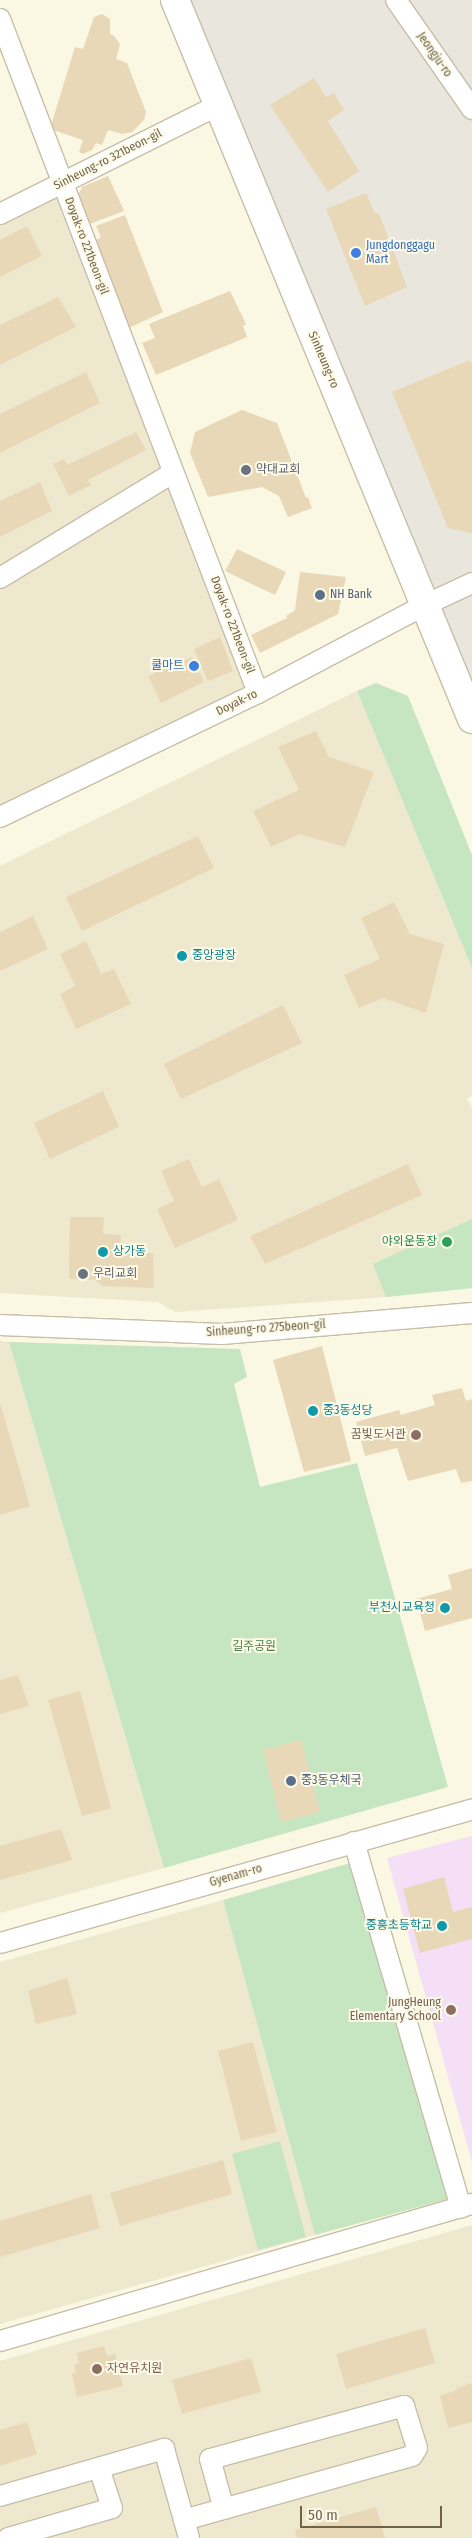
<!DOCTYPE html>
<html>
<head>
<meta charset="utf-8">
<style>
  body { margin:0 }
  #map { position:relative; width:472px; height:2538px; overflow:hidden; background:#faf7e2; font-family:"Fira Sans Condensed","Noto Sans KR",sans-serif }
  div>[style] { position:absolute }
  .residential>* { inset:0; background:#eee8cf }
  .industrial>* { inset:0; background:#e9e6dd }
  .education>* { inset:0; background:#f4dff6 }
  .green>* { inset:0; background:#c6e6c2 }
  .building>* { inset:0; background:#e8d8b7 }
  .roads { filter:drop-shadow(1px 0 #c7bea8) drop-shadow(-1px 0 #c7bea8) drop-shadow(0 1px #c7bea8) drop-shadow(0 -1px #c7bea8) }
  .street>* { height:20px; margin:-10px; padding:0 10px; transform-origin:10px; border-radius:10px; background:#fff }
  .secondary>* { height:28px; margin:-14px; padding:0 14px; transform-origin:14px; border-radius:14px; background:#fff }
  .dots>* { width:14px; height:14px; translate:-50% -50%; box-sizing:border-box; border:2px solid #fdfbe8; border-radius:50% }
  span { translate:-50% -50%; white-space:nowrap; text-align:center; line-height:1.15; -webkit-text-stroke:4px #fdfbe8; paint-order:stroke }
  .street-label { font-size:12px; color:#6f624b }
  .shop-label { font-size:12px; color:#366cbe }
  .left { translate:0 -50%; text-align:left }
  .right { translate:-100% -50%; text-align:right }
  .worship-label { font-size:12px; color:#5b616d }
  .service-label { font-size:12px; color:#4e5e75 }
  .culture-label { font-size:12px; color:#0d838f }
  .leisure-label { font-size:12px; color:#27864d }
  .education-label { font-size:12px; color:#785e54 }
  .park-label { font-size:12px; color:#4a7f4a }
  .scale { position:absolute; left:300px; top:2506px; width:142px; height:22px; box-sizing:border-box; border:2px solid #6f624b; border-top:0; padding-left:6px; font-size:15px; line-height:18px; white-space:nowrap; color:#6f624b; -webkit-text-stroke:4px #fdfbe8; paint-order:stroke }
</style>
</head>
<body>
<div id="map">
  <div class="residential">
    <div style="clip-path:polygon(62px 183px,258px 693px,0 817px,0 214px)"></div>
    <div style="clip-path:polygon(357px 691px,472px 968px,472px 1096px,467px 1098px,472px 1108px,472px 1288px,386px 1297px,175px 1312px,158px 1302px,0 1293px,0 866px)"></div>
    <div style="clip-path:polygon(0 1341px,9px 1342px,164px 1868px,0 1913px)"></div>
    <div style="clip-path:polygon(223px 1900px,315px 2235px,0 2324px,0 1962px)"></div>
    <div style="clip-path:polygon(472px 2225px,472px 2538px,0 2538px,0 2361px)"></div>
  </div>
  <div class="industrial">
    <div style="clip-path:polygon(178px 0,472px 0,472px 719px)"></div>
  </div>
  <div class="education">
    <div style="clip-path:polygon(472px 1836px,472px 2162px,387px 1858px)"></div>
  </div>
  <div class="green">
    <div style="clip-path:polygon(376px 683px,408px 696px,472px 855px,472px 968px,357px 691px)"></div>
    <div style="clip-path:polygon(472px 1219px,472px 1288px,386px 1297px,373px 1264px)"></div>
    <div style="clip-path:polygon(9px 1342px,240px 1349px,247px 1377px,234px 1384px,260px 1487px,357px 1463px,448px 1787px,164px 1868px)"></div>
    <div style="clip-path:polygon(350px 1863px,448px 2199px,315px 2235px,223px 1900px)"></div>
    <div style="clip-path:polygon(280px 2141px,306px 2237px,258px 2250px,232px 2154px)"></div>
  </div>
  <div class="building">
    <div style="clip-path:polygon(102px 14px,110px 19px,110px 34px,114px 36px,120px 44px,116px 59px,127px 63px,146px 112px,144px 120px,132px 132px,122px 134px,108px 130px,102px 145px,96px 143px,92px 150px,83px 154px,79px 152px,83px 140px,50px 129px,75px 47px,83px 49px,94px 17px)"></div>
    <div style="clip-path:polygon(314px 78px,326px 97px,334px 93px,344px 110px,328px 121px,359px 171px,328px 192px,270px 105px)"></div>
    <div style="clip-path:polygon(108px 176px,124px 211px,87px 225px,76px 200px,82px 187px)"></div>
    <div style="clip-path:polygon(366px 193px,375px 213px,379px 213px,407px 287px,365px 306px,326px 209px)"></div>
    <div style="clip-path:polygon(125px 215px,163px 312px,129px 328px,93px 242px,101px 237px,96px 226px)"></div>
    <div style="clip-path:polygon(27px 226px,42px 256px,0 277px,0 240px)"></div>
    <div style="clip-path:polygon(230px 291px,246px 324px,243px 326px,247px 337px,156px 375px,142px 343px,155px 338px,149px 324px)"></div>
    <div style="clip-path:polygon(58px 297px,76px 327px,0 365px,0 325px)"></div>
    <div style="clip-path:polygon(470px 360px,472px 364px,472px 533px,448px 528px,392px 392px)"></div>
    <div style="clip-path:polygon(86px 372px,100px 403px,0 453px,0 414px)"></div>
    <div style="clip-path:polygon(242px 410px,277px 423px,306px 498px,308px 497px,312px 508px,288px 517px,279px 496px,262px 487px,208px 497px,190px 453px,195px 432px)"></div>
    <div style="clip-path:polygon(136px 432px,146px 450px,88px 480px,91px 485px,69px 496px,53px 464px,64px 459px,67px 465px)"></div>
    <div style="clip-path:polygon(40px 482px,52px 511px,0 537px,0 501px)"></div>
    <div style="clip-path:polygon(237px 549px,286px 572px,275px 595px,225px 571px)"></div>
    <div style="clip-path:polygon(300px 572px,346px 577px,338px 614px,260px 653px,251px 635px,287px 618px,286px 616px,295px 610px)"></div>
    <div style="clip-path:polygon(220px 637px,233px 671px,208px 681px,194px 649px)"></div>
    <div style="clip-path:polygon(192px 657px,204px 682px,161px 703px,148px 676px)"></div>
    <div style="clip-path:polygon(316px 731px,329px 757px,374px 772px,345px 847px,299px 834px,271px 847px,253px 811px,299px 790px,278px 747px)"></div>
    <div style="clip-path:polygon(198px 836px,214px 868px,82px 931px,66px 897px)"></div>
    <div style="clip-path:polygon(394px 902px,410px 934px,444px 944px,426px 1013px,383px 998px,359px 1008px,344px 975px,380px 959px,361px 918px)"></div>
    <div style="clip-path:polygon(33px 916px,48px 949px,0 971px,0 932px)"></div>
    <div style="clip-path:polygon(86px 941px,101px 974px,114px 969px,131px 1004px,76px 1029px,60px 994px,75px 986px,60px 954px)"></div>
    <div style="clip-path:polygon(283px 1005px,302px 1043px,181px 1099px,164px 1064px)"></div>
    <div style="clip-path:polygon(103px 1091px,119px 1127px,50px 1159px,34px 1123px)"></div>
    <div style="clip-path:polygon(189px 1159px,202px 1187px,219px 1179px,238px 1220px,175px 1248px,157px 1209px,174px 1201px,161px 1171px)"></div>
    <div style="clip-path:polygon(408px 1164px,422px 1195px,265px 1264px,250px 1236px)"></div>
    <div style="clip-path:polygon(70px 1217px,104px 1217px,103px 1234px,121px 1235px,120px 1251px,153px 1253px,154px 1288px,103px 1286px,95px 1280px,69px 1279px)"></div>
    <div style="clip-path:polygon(322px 1346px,351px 1461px,304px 1472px,273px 1360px)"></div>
    <div style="clip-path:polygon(462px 1388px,466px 1401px,472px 1399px,472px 1481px,461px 1483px,456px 1469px,408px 1481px,397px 1448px,365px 1456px,356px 1422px,399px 1410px,401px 1415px,435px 1405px,432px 1395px)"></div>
    <div style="clip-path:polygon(0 1403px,30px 1506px,0 1515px)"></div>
    <div style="clip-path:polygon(472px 1568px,472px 1618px,425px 1631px,416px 1599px,452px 1589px,448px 1575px)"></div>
    <div style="clip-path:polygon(18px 1675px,29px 1706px,0 1714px,0 1680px)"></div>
    <div style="clip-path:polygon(80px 1691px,111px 1808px,82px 1816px,48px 1700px)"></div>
    <div style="clip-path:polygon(301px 1740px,320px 1812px,281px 1822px,263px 1750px)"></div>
    <div style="clip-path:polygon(61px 1829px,72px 1860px,0 1880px,0 1846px)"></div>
    <div style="clip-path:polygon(444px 1877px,453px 1912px,472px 1907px,472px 1939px,420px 1953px,403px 1889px)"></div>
    <div style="clip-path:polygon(67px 1978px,77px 2014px,36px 2024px,28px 1991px)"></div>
    <div style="clip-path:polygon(253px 2042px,277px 2132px,241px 2141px,218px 2051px)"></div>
    <div style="clip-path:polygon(223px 2160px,232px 2194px,120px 2226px,110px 2193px)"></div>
    <div style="clip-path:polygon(91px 2194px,100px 2228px,0 2257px,0 2221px)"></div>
    <div style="clip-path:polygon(425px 2328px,435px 2363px,346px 2389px,336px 2354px)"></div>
    <div style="clip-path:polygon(104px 2346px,107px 2356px,115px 2354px,123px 2386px,77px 2397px,72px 2374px,76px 2373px,74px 2365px,79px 2363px,77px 2353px)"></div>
    <div style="clip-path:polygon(251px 2358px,261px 2392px,182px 2414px,172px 2380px)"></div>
    <div style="clip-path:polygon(472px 2383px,472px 2422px,448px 2428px,440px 2396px,457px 2390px,456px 2388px)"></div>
    <div style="clip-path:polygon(27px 2422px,37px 2454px,0 2466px,0 2430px)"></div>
    <div style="clip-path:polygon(376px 2507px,385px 2538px,297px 2538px,295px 2530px)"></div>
  </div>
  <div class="roads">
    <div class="street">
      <div style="left:396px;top:0;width:133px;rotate:55.1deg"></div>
      <div style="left:0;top:19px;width:722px;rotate:69.05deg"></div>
      <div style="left:0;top:214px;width:242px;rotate:-26.5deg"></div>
      <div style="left:0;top:578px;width:202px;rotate:-31.3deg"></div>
      <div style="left:0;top:817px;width:286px;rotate:-25.7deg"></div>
      <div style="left:258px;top:693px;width:189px;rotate:-27.8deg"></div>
      <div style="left:425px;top:605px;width:52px;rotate:-25.1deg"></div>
      <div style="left:0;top:1325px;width:222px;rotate:2.3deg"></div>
      <div style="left:222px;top:1334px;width:251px;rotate:-4.8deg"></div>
      <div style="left:354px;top:1842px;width:381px;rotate:73.7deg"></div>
      <div style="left:0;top:1943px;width:491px;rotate:-15.8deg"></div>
      <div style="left:0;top:2341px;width:491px;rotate:-16.2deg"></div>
      <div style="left:0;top:2496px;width:171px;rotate:-16deg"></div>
      <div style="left:164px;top:2449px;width:92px;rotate:74.3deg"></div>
      <div style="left:184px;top:2520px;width:237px;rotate:-15.7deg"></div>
      <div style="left:412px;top:2456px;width:9px;rotate:-58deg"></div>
      <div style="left:417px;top:2448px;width:44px;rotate:-107.2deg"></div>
      <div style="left:404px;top:2406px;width:201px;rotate:164.7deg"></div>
      <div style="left:210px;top:2459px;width:52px;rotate:74.4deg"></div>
      <div style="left:8px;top:2538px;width:108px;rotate:-16.1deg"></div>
      <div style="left:112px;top:2508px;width:42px;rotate:-108deg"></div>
    </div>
    <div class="secondary">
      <div style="left:175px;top:0;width:778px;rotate:67.56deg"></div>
    </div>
  </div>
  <div class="dots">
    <div style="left:356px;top:253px;background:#3f7fe0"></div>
    <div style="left:246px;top:470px;background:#6b7280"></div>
    <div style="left:320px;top:595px;background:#5c6f8a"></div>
    <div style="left:194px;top:666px;background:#3f7fe0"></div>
    <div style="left:182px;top:956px;background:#0f9aa8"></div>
    <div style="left:447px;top:1242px;background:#2e9e5b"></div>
    <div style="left:103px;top:1252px;background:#0f9aa8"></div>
    <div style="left:83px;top:1274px;background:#6b7280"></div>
    <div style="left:313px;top:1411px;background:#0f9aa8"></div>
    <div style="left:416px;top:1435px;background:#8d6e63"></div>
    <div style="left:445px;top:1608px;background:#0f9aa8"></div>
    <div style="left:291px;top:1781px;background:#5c6f8a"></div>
    <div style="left:442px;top:1926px;background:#0f9aa8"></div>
    <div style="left:451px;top:2010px;background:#8d6e63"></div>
    <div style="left:97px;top:2369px;background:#8d6e63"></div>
  </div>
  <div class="street-label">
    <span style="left:434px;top:55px;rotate:55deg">Jeongju-ro</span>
    <span style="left:108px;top:160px;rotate:-27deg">Sinheung-ro 321beon-gil</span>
    <span style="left:86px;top:246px;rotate:69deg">Doyak-ro 221beon-gil</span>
    <span style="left:323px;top:360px;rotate:67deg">Sinheung-ro</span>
    <span style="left:232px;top:625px;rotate:69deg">Doyak-ro 221beon-gil</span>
    <span style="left:237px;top:703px;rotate:-26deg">Doyak-ro</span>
    <span style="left:266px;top:1329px;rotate:-4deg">Sinheung-ro 275beon-gil</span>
    <span style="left:236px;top:1876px;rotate:-16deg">Gyenam-ro</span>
  </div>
  <div class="shop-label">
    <span class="left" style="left:366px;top:253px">Jungdonggagu<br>Mart</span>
    <span class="right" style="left:184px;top:666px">쿨마트</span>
  </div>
  <div class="worship-label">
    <span class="left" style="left:256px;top:470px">약대교회</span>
    <span class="left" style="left:93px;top:1274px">우리교회</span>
  </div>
  <div class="service-label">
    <span class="left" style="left:330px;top:595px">NH Bank</span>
    <span class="left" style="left:301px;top:1781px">중3동우체국</span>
  </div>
  <div class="culture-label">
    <span class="left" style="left:192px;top:956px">중앙광장</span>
    <span class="left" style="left:113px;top:1252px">상가동</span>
    <span class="left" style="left:323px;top:1411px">중3동성당</span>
    <span class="right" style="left:435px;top:1608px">부천시교육청</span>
    <span class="right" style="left:432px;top:1926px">중흥초등학교</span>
  </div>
  <div class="leisure-label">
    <span class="right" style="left:437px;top:1242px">야외운동장</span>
  </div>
  <div class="education-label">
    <span class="right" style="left:406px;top:1435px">꿈빛도서관</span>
    <span class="right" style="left:441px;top:2010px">JungHeung<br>Elementary School</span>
    <span class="left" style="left:107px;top:2369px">자연유치원</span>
  </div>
  <div class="park-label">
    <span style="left:254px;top:1647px">길주공원</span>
  </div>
  <div class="scale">50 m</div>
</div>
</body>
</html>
